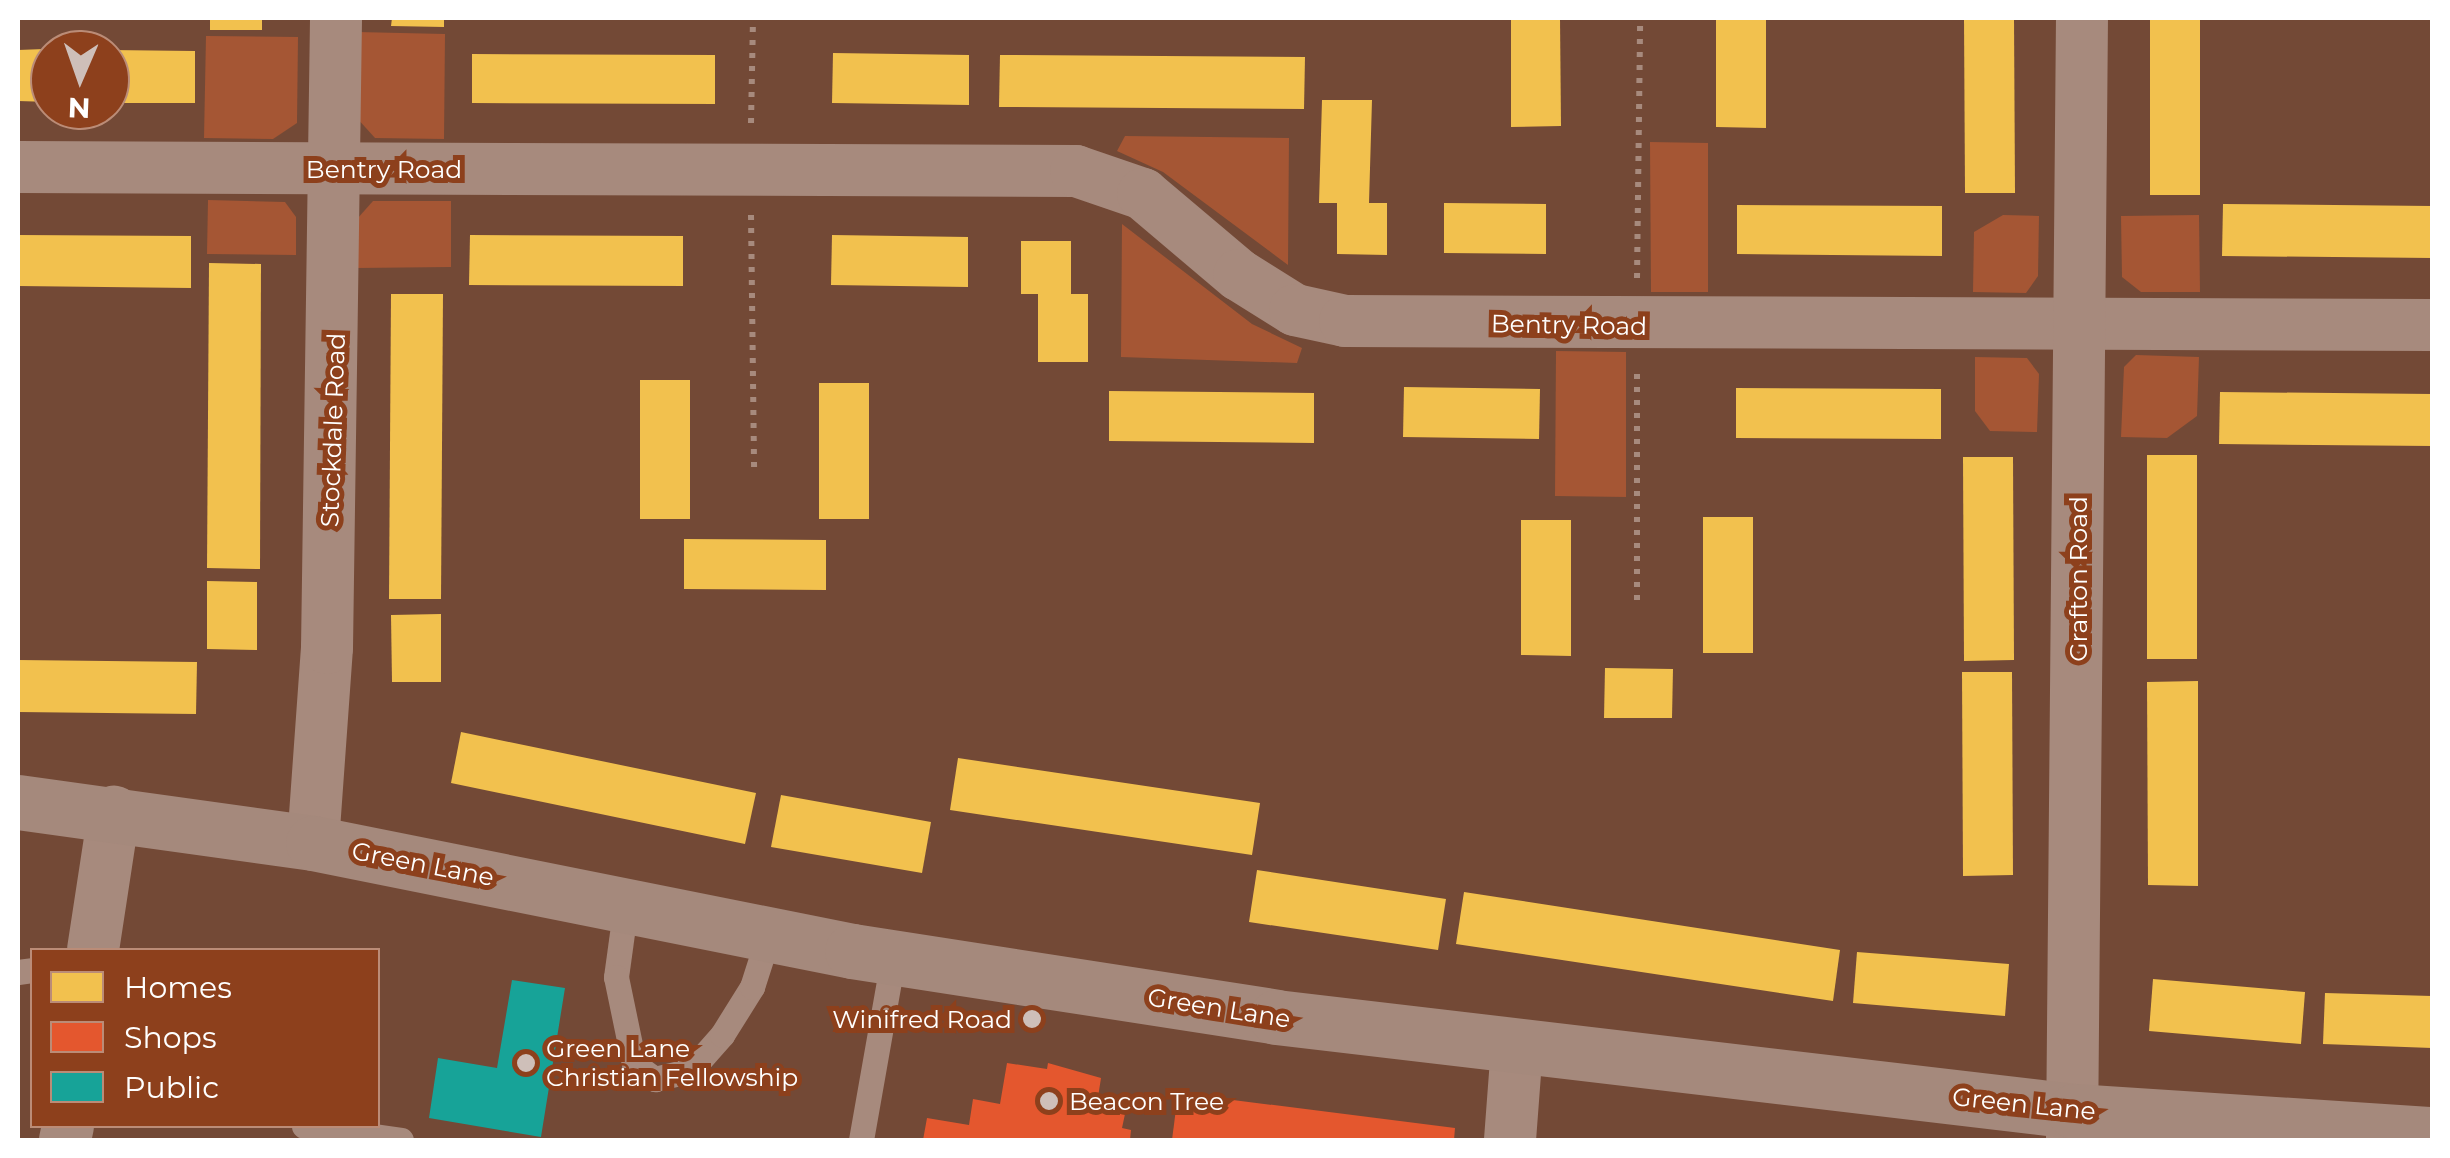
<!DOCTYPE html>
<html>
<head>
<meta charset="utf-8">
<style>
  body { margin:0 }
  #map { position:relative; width:2450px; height:1158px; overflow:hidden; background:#734936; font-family:Montserrat,sans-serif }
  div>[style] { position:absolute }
  .green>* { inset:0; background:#a55634 }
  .homes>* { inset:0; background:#f2c14e }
  .shops>* { inset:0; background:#e4572e }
  .public>* { inset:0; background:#17a398 }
  .path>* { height:6px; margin-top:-3px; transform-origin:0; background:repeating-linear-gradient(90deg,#a78a7d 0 5px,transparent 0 13px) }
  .service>* { height:25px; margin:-12.5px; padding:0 12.5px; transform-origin:12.5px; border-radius:12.5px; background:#a78a7d }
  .minor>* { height:52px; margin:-26px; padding:0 26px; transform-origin:26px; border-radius:26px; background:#a78a7d }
  .primary>* { height:55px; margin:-27.5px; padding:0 27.5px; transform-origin:27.5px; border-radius:27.5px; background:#a5897c }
  .dots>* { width:28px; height:28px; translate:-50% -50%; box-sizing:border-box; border:5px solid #8d401c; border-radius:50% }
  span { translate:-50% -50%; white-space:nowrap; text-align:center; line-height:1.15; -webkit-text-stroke:10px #8d401c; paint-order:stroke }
  .street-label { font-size:25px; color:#fff }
  .poi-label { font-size:25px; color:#fff }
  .right { translate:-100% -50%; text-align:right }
  .left { translate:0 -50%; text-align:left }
  .frame { position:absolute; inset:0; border:20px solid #fff; pointer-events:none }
  .legend { position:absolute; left:30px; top:948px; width:350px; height:180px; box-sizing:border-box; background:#8d401c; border:2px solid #bb8c77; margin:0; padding:12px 18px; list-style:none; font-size:30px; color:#fff }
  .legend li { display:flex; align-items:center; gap:20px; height:50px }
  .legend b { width:50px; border:2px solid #bb8c77 }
  .north { position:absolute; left:30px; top:30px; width:100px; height:100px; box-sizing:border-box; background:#8d401c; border:2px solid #bb8c77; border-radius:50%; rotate:182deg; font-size:28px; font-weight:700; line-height:40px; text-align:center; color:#fff }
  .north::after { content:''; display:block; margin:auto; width:35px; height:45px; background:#cebfb9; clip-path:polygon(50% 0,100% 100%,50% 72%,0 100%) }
</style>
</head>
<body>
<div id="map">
  <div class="green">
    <div style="clip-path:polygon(357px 32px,445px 34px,444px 139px,375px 138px,356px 117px)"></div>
    <div style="clip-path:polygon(206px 36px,298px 37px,297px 123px,273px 139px,204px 138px)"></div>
    <div style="clip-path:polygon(1125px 136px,1289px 138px,1288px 265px,1163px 172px,1117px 151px)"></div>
    <div style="clip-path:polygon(1650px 142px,1708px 143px,1708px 292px,1651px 292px)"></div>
    <div style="clip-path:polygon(208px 200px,285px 202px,296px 217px,296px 255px,207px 254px)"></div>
    <div style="clip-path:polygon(373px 201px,451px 201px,451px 267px,357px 268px,357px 219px)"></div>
    <div style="clip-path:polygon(2003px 215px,2039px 216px,2038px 276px,2026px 293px,1973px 292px,1974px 232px)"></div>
    <div style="clip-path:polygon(2199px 215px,2200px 292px,2141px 292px,2122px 277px,2121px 216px)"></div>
    <div style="clip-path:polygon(1122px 224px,1252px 324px,1302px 348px,1297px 363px,1121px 357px)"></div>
    <div style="clip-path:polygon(1556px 351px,1626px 352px,1626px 497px,1555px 496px)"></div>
    <div style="clip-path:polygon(2136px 355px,2199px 357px,2197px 416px,2167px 438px,2121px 437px,2124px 367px)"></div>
    <div style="clip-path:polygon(1975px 357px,2027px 358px,2039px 374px,2037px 432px,1990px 431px,1975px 411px)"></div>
  </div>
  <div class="homes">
    <div style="clip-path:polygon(210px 18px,262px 18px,262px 30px,210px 30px)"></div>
    <div style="clip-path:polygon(392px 18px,444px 18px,444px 27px,391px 26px)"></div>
    <div style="clip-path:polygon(1511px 18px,1560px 18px,1561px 126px,1511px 127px)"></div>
    <div style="clip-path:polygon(1716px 18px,1766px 18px,1766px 128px,1716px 127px)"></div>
    <div style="clip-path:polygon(1964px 18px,2014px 18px,2015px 193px,1965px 193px)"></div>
    <div style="clip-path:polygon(2150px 18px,2200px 18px,2200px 195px,2150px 195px)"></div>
    <div style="clip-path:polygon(44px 49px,50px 50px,50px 102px,18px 101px,18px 50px)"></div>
    <div style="clip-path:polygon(110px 50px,195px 51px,195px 103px,110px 103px)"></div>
    <div style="clip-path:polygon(833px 53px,969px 55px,969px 105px,832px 103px)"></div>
    <div style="clip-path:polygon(472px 54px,715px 55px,715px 104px,472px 103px)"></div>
    <div style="clip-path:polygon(1000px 55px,1305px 57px,1304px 109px,999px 107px)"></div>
    <div style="clip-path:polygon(1322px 100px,1372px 100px,1369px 203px,1387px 203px,1387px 255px,1337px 254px,1337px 203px,1319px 203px)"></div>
    <div style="clip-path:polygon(1444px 203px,1546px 204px,1546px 254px,1444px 253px)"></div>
    <div style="clip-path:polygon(2223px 204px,2432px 206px,2432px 258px,2222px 256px)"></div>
    <div style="clip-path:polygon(1737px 205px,1942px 206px,1942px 256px,1737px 254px)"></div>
    <div style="clip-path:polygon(18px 235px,191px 236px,191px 288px,18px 286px)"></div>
    <div style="clip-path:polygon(470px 235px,683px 236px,683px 286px,469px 285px)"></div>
    <div style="clip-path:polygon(832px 235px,968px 237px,968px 287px,831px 285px)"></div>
    <div style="clip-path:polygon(1021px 241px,1071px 241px,1071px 294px,1088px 294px,1088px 362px,1038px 362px,1038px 294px,1021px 294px)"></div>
    <div style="clip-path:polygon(209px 263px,261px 264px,260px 569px,207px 568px)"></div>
    <div style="clip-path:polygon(391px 294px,443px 294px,441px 599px,389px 599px)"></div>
    <div style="clip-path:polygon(640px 380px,690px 380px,690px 519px,640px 519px)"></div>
    <div style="clip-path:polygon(819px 383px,869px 383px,869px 519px,819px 519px)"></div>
    <div style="clip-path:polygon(1404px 387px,1540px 389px,1539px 439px,1403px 437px)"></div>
    <div style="clip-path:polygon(1736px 388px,1941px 389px,1941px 439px,1736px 438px)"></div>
    <div style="clip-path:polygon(1109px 391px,1314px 393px,1314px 443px,1109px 441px)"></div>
    <div style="clip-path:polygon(2220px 392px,2432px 394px,2432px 446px,2219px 444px)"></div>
    <div style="clip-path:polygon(2147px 455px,2197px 455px,2197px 659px,2147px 659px)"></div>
    <div style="clip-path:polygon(1963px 457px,2013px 457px,2014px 660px,1964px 661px)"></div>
    <div style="clip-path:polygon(1703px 517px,1753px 517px,1753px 653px,1703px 653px)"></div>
    <div style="clip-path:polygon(1521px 520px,1571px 520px,1571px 656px,1521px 655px)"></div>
    <div style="clip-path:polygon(684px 539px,826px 540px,826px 590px,684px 589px)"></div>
    <div style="clip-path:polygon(207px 581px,257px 582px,257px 650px,207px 649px)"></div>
    <div style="clip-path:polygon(441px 614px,441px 682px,392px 682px,391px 615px)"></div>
    <div style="clip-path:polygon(18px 660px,197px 662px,196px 714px,18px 712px)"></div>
    <div style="clip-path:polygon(1605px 668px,1673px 669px,1672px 718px,1604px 718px)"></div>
    <div style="clip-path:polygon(1962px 672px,2012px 672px,2013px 875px,1963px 876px)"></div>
    <div style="clip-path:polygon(2198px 681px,2198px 886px,2148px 885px,2147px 682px)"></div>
    <div style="clip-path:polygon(461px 732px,756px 793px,745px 844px,451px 783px)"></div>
    <div style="clip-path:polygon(958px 758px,1260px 803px,1252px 855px,950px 810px)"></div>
    <div style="clip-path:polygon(781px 795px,931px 822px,922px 873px,771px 847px)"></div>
    <div style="clip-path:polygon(1257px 870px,1446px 899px,1438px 950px,1249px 922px)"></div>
    <div style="clip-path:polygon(1464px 892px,1840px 950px,1833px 1001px,1456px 944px)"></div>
    <div style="clip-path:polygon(1857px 952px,2009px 964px,2005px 1016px,1853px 1003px)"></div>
    <div style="clip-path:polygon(2153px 979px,2305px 992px,2301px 1044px,2149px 1031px)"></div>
    <div style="clip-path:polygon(2325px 993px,2432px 996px,2432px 1048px,2323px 1044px)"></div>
  </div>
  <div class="shops">
    <div style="clip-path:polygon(1007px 1063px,1047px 1069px,1048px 1063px,1101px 1078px,1096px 1110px,1125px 1114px,1122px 1128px,1131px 1130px,1130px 1140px,923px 1140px,927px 1118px,969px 1125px,973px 1099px,1000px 1104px)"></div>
    <div style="clip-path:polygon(1178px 1093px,1455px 1128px,1454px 1140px,1172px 1140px)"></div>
  </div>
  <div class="public">
    <div style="clip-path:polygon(512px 980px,565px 988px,541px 1137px,429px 1118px,438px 1058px,497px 1068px)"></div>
  </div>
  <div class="path">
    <div style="left:751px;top:123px;width:105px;rotate:-88.9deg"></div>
    <div style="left:751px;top:215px;width:259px;rotate:89.3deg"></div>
    <div style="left:1637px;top:278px;width:260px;rotate:-89.3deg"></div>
    <div style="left:1637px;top:600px;width:234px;rotate:-90deg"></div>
  </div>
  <div class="service">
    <div style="left:626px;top:904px;width:74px;rotate:97.8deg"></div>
    <div style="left:616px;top:977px;width:89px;rotate:78.3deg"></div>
    <div style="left:634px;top:1064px;width:26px;rotate:36deg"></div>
    <div style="left:655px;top:1079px;width:37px;rotate:-14deg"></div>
    <div style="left:691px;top:1070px;width:47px;rotate:-48.5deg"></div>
    <div style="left:722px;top:1035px;width:57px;rotate:-58deg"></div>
    <div style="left:752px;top:987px;width:56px;rotate:-72.2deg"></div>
    <div style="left:18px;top:972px;width:14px;rotate:-8deg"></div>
    <div style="left:304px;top:1126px;width:98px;rotate:8.2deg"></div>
    <div style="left:861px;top:1140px;width:185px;rotate:-80deg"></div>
  </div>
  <div class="minor">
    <div style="left:18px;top:167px;width:1058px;rotate:0.22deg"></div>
    <div style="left:1076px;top:171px;width:71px;rotate:18.9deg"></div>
    <div style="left:1143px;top:194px;width:126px;rotate:40.2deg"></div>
    <div style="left:1239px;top:275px;width:66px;rotate:32deg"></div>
    <div style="left:1295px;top:310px;width:51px;rotate:12.4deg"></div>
    <div style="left:1345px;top:321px;width:1087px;rotate:0.21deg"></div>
    <div style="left:313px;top:843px;width:196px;rotate:-85.9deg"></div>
    <div style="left:327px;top:648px;width:630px;rotate:-89.18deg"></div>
    <div style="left:93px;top:950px;width:140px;rotate:-81.3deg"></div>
    <div style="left:65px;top:1140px;width:14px;rotate:-78deg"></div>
    <div style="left:1510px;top:1140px;width:93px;rotate:-85.7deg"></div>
    <div style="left:2072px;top:1140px;width:1122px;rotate:-89.49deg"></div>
  </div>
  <div class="primary">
    <div style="left:18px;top:802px;width:298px;rotate:7.9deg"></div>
    <div style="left:313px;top:843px;width:550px;rotate:11.33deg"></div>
    <div style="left:852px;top:951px;width:429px;rotate:8.8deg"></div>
    <div style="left:1276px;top:1017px;width:804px;rotate:6.72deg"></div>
    <div style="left:2074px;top:1111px;width:359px;rotate:3.7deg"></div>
  </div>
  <div class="dots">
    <div style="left:1032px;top:1019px;background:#cebfb9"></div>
    <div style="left:526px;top:1063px;background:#cebfb9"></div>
    <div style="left:1049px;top:1101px;background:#cebfb9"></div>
  </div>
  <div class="street-label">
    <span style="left:384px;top:169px">Bentry Road</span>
    <span style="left:1569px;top:325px;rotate:1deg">Bentry Road</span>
    <span style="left:333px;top:430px;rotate:-88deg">Stockdale Road</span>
    <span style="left:2078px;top:579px;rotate:-90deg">Grafton Road</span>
    <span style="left:423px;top:864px;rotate:11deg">Green Lane</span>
    <span style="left:1219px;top:1008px;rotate:9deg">Green Lane</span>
    <span style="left:2024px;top:1104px;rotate:6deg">Green Lane</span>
  </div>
  <div class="poi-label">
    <span class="right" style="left:1012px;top:1019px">Winifred Road</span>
    <span class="left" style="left:546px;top:1063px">Green Lane<br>Christian Fellowship</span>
    <span class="left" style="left:1069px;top:1101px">Beacon Tree</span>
  </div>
  <div class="frame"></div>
  <ul class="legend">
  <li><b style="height:28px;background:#f2c14e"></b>Homes</li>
  <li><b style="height:28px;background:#e4572e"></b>Shops</li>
  <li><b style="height:28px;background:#17a398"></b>Public</li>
  </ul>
  <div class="north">N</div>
</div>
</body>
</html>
